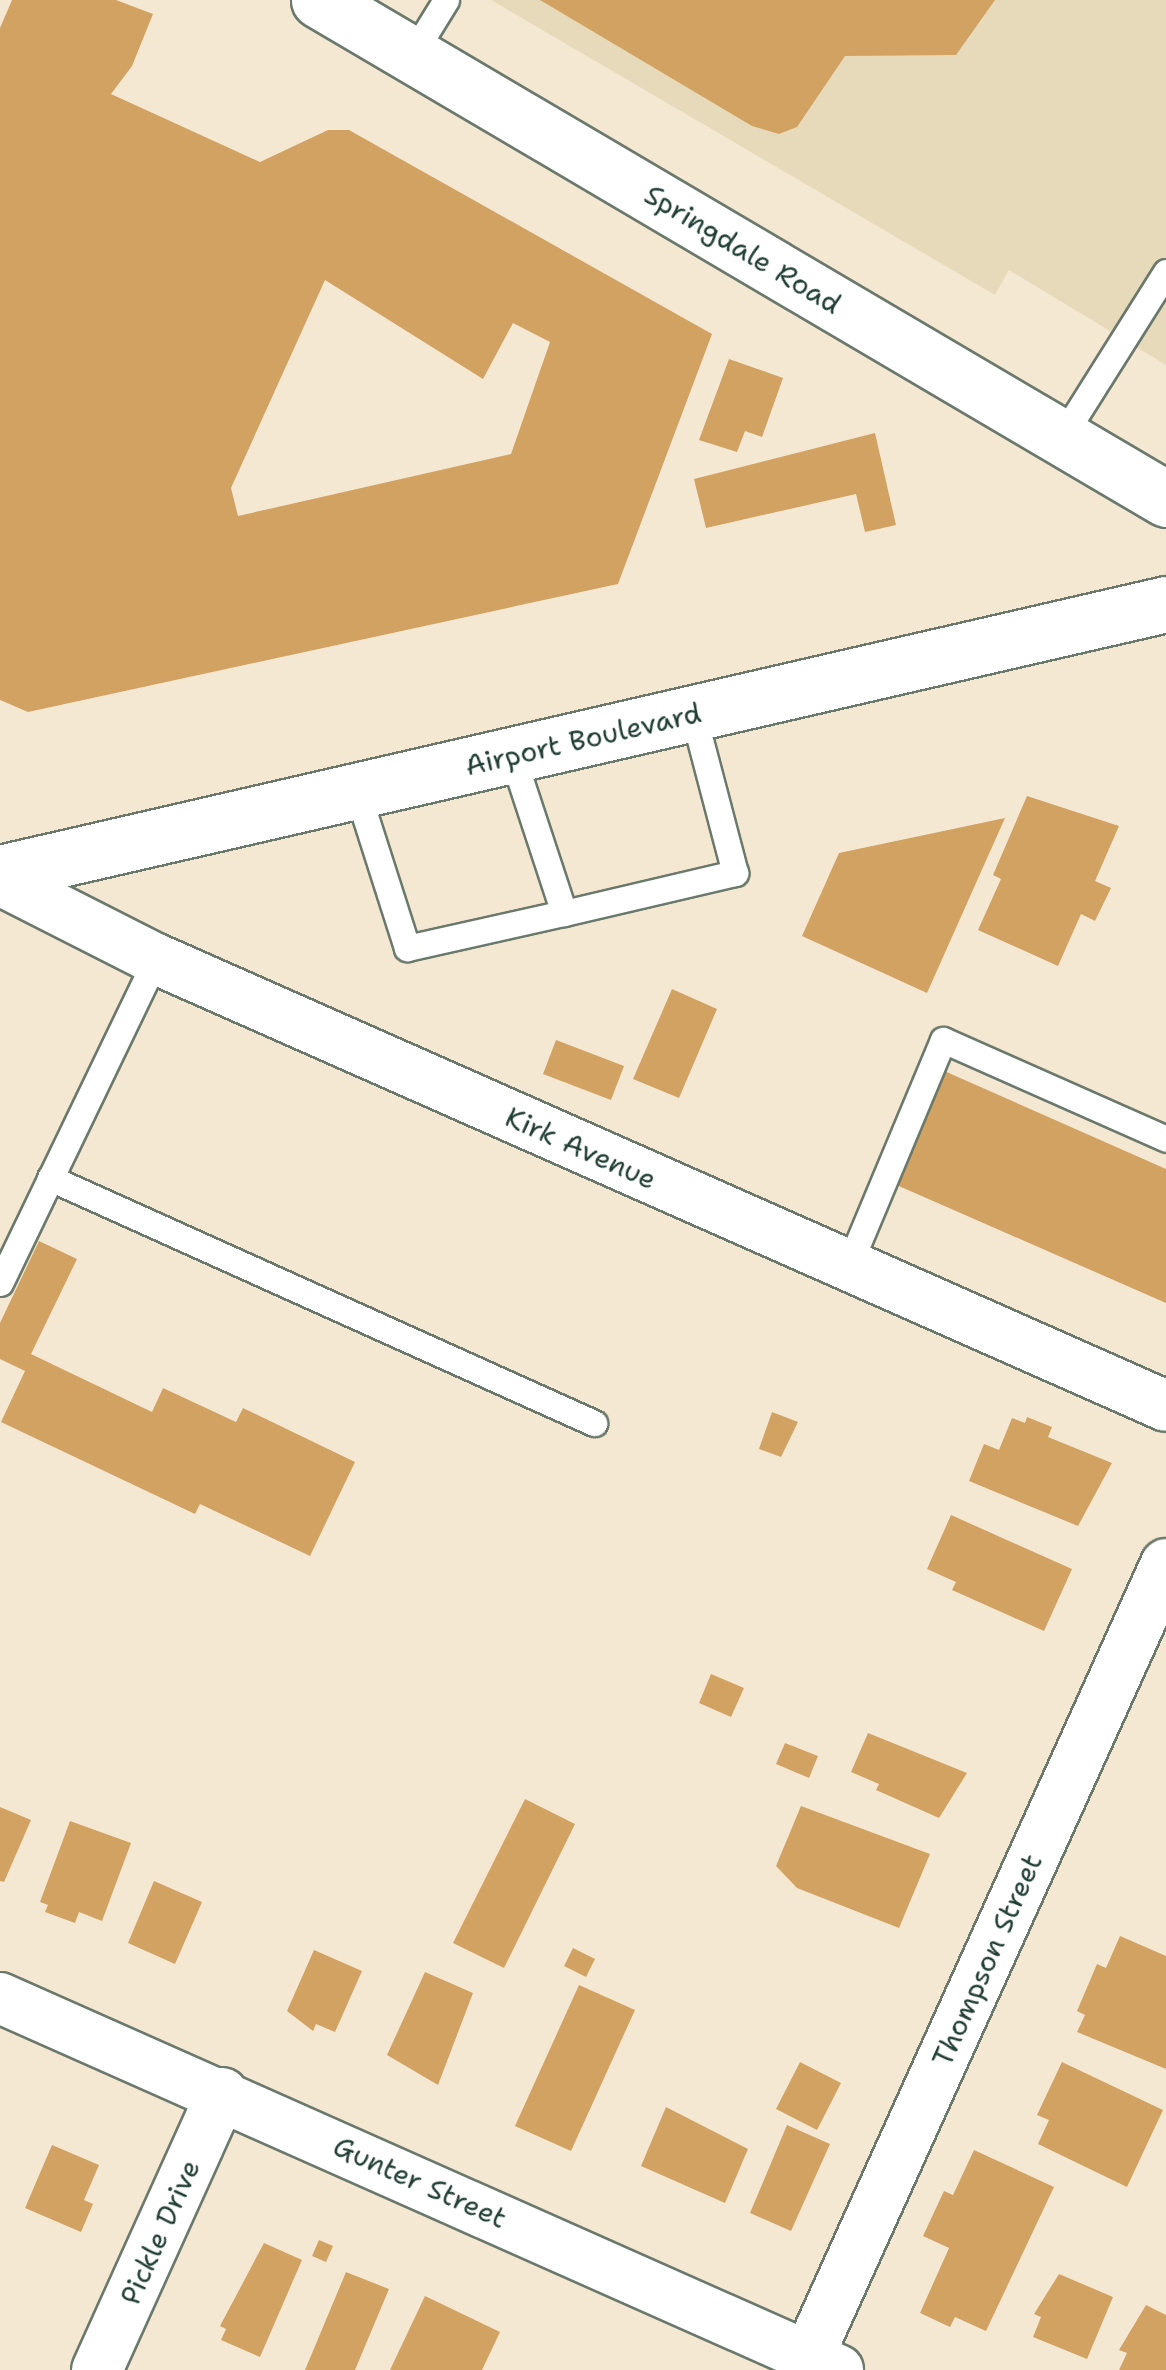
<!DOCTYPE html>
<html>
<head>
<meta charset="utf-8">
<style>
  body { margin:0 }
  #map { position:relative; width:1166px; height:2370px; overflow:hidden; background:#f5e8d3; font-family:"Shantell Sans",sans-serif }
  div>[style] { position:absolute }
  .built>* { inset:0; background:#e7daba }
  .building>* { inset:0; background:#d2a263 }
  .roads { filter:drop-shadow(2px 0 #6a796c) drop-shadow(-2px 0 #6a796c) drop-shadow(0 2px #6a796c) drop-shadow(0 -2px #6a796c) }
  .service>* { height:25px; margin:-12.5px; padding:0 12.5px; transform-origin:12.5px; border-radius:12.5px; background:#fff }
  .minor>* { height:50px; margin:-25px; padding:0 25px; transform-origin:25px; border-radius:25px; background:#fff }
  .secondary>* { height:55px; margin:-27.5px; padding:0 27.5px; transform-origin:27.5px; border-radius:27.5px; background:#fff }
  .primary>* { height:55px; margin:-27.5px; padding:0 27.5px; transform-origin:27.5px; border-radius:27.5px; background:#fff }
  span { translate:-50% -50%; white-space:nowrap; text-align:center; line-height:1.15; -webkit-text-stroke:8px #fff; paint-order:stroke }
  .street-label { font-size:28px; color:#1f3d34 }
</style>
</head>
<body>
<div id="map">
  <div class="built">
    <div style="clip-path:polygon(491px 0,1166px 0,1166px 365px,1009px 270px,995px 295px)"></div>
  </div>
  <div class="building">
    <div style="clip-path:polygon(evenodd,12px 0,116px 0,153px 14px,132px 66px,111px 94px,260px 162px,328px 130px,349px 130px,712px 334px,618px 584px,28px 712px,0 700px,0 28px,12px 0,325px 280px,483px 379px,513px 323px,550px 342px,511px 454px,238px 516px,231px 488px,325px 280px)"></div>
    <div style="clip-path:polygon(540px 0,995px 0,956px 55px,845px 56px,797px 127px,779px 134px,752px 126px)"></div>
    <div style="clip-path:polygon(729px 359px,783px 378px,762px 437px,745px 431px,737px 452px,699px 440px)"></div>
    <div style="clip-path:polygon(875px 433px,896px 525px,865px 532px,856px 494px,706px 528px,694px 479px)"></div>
    <div style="clip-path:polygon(1027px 796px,1119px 826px,1095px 881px,1111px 888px,1095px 921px,1081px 914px,1058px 966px,978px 930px,1001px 879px,993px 875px)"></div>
    <div style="clip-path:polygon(1005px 818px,927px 993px,802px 936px,839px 853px)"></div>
    <div style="clip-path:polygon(672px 989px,717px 1009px,679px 1098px,633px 1079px)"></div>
    <div style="clip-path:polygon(556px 1040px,624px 1066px,611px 1100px,543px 1074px)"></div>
    <div style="clip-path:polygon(942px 1070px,1166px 1169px,1166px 1303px,892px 1183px)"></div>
    <div style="clip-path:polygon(39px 1241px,77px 1259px,31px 1354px,152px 1412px,163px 1388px,236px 1422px,243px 1408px,355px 1462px,310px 1556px,200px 1504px,195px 1514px,1px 1422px,25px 1371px,0 1359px,0 1323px)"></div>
    <div style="clip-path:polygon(772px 1412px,798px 1422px,781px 1457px,759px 1449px)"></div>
    <div style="clip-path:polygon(1027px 1417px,1052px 1427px,1048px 1437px,1112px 1463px,1078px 1526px,969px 1481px,984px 1444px,999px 1450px,1012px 1418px,1025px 1423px)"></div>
    <div style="clip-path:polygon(951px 1515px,1072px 1569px,1044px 1631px,952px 1590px,956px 1582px,927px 1569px)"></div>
    <div style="clip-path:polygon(711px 1674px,744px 1688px,731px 1717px,699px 1703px)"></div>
    <div style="clip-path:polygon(868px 1733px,967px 1773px,939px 1818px,876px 1790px,879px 1784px,851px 1772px)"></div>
    <div style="clip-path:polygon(785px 1743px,818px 1756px,809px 1778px,776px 1764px)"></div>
    <div style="clip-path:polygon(525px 1799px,575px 1824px,504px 1968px,453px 1943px)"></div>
    <div style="clip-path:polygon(801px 1806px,930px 1854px,899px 1928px,797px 1888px,776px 1866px)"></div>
    <div style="clip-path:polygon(0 1807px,31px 1820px,4px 1882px,0 1881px)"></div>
    <div style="clip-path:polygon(70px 1821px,131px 1843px,102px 1921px,79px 1912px,75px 1923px,45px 1912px,48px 1905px,40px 1902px)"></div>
    <div style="clip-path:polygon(154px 1881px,202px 1902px,175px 1964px,128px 1943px)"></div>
    <div style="clip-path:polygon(1120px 1936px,1166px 1956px,1166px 2069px,1077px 2032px,1085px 2015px,1077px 2011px,1097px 1964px,1106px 1968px)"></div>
    <div style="clip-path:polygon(573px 1948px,595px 1959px,586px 1977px,564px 1966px)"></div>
    <div style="clip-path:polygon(314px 1950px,362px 1971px,335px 2032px,316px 2024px,313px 2031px,287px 2011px)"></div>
    <div style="clip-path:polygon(425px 1972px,473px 1993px,438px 2085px,387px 2055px)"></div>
    <div style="clip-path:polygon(579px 1985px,635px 2010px,571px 2151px,515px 2126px)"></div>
    <div style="clip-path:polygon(800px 2062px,841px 2083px,817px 2130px,776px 2109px)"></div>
    <div style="clip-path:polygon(1062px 2062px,1163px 2110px,1127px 2187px,1038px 2144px,1049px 2120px,1037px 2115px)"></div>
    <div style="clip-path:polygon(666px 2107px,748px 2149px,725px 2203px,641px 2166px)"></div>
    <div style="clip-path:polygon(787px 2125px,830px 2144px,791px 2231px,750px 2213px)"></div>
    <div style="clip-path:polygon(52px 2145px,99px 2165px,84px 2200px,93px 2204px,81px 2232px,25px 2208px)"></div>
    <div style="clip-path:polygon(974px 2150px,1054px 2187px,986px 2331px,955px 2317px,950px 2327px,920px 2313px,949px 2248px,923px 2236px,944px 2191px,953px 2195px)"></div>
    <div style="clip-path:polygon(319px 2240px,333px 2246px,326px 2262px,312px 2256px)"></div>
    <div style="clip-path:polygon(264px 2243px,302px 2260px,260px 2357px,221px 2340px,226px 2329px,220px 2326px)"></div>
    <div style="clip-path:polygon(346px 2272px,389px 2289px,355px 2370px,305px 2370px)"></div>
    <div style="clip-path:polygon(1059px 2274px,1113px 2297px,1087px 2359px,1033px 2337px,1041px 2317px,1034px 2314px)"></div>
    <div style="clip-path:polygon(425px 2296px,500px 2332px,482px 2370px,390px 2370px)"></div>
    <div style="clip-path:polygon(1146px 2305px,1166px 2315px,1166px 2370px,1119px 2370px,1127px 2353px,1119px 2350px)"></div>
  </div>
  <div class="roads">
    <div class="service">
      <div style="left:412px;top:55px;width:65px;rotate:-58.3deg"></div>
      <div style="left:1062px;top:437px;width:195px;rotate:-57.8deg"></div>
      <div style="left:357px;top:791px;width:165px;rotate:72.3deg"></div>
      <div style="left:407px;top:948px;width:161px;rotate:-12.6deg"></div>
      <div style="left:564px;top:913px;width:166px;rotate:-108.2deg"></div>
      <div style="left:564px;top:913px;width:176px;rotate:-13.2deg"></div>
      <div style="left:735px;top:873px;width:165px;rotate:-104.7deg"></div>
      <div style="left:50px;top:1178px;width:597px;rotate:24.25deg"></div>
      <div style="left:848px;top:1267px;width:246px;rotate:-67.3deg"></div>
      <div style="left:943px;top:1040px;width:244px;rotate:23.9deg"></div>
      <div style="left:0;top:1283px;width:360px;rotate:-64.3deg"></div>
    </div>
    <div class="minor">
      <div style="left:0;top:880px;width:175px;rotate:26.9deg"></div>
      <div style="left:156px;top:959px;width:1104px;rotate:23.87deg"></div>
      <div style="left:0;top:1998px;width:917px;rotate:23.94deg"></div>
      <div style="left:808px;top:2357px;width:870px;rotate:-65.7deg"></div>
      <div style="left:97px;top:2370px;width:304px;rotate:-65.7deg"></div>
    </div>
    <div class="secondary">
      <div style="left:319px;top:0;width:983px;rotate:30.5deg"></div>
    </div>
    <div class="primary">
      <div style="left:0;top:873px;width:1197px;rotate:-12.99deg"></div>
    </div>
  </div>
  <div class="street-label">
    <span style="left:743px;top:249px;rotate:31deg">Springdale Road</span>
    <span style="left:583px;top:739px;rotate:-13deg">Airport Boulevard</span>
    <span style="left:581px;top:1148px;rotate:24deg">Kirk Avenue</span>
    <span style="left:987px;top:1960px;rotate:-66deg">Thompson Street</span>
    <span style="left:420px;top:2182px;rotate:24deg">Gunter Street</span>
    <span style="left:160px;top:2232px;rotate:-66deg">Pickle Drive</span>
  </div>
</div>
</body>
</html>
